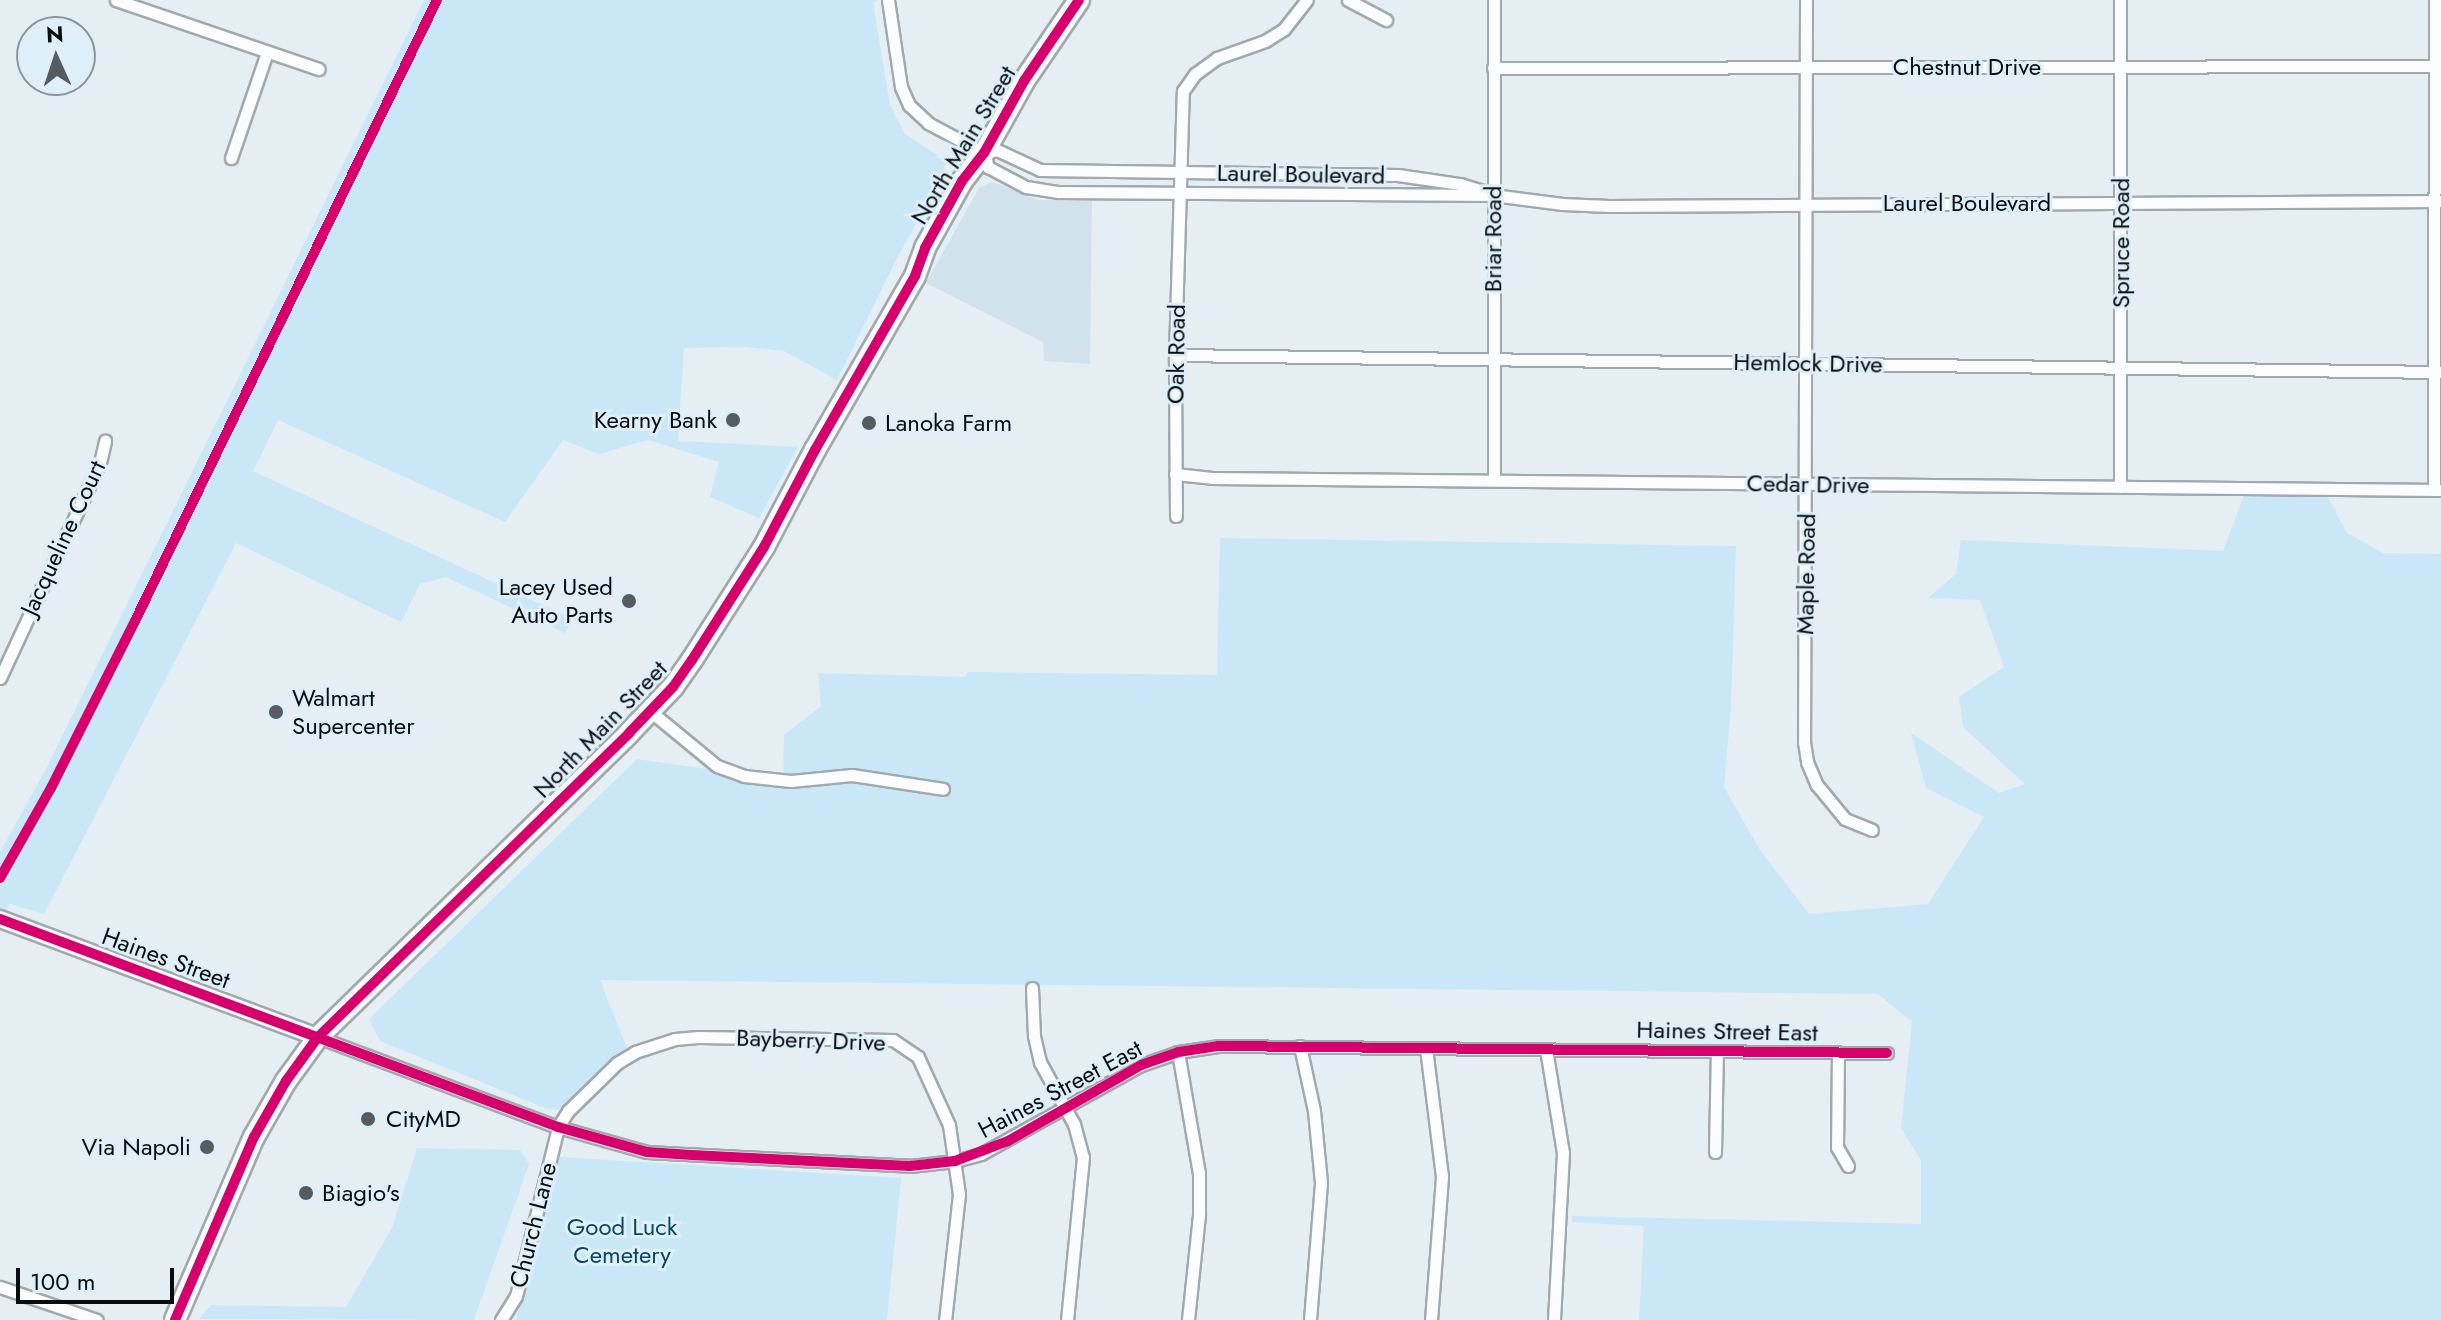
<!DOCTYPE html>
<html>
<head>
<meta charset="utf-8">
<style>
  body { margin:0 }
  #map { position:relative; width:2441px; height:1320px; overflow:hidden; background:#e5eef3; font-family:Jost,sans-serif }
  div>[style] { position:absolute }
  .built>* { inset:0; background:#d1e2ec }
  .green>* { inset:0; background:#cae7f7 }
  .roads { filter:drop-shadow(2px 0 #a2a9ad) drop-shadow(-2px 0 #a2a9ad) drop-shadow(0 2px #a2a9ad) drop-shadow(0 -2px #a2a9ad) }
  .street>* { height:11px; margin:-5.5px; padding:0 5.5px; transform-origin:5.5px; border-radius:5.5px; background:#fbfcfd }
  .secondary>* { height:16px; margin:-8px; padding:0 8px; transform-origin:8px; border-radius:8px; background:#fbfcfd }
  .highway>* { height:20px; margin:-10px; padding:0 10px; transform-origin:10px; border-radius:10px; background:#fbfcfd }
  .cycleway>* { height:10px; margin:-5px; padding:0 5px; transform-origin:5px; border-radius:5px; background:#d6006c }
  .dots>* { width:22px; height:22px; translate:-50% -50%; box-sizing:border-box; border:4px solid #dfeff9; border-radius:50% }
  span { translate:-50% -50%; white-space:nowrap; text-align:center; line-height:1.15; -webkit-text-stroke:6px #dfeff9; paint-order:stroke }
  .street-label { font-size:24px; color:#070c0f }
  .poi-label { font-size:24px; color:#070c0f }
  .right { translate:-100% -50%; text-align:right }
  .left { translate:0 -50%; text-align:left }
  .park-label { font-size:24px; color:#074862 }
  .north { position:absolute; left:16px; top:16px; width:80px; height:80px; box-sizing:border-box; background:#dfeff9; border:2px solid #89949b; border-radius:50%; rotate:357deg; font-size:22px; font-weight:700; line-height:32px; text-align:center; color:#070c0f }
  .north::after { content:''; display:block; margin:auto; width:28px; height:36px; background:#555b5f; clip-path:polygon(50% 0,100% 100%,50% 72%,0 100%) }
  .scale { position:absolute; left:16px; top:1268px; width:158px; height:36px; box-sizing:border-box; border:4px solid #070c0f; border-top:0; padding-left:10px; font-size:24px; line-height:28px; white-space:nowrap; color:#070c0f; -webkit-text-stroke:6px #dfeff9; paint-order:stroke }
</style>
</head>
<body>
<div id="map">
  <div class="built">
    <div style="clip-path:polygon(993px 182px,1038px 200px,1092px 200px,1090px 364px,1044px 361px,1043px 342px,926px 283px,979px 188px)"></div>
  </div>
  <div class="green">
    <div style="clip-path:polygon(424px 0,878px 0,873px 3px,890px 105px,905px 134px,947px 161px,937px 186px,898px 256px,837px 380px,784px 351px,745px 347px,684px 348px,678px 441px,798px 447px,759px 518px,710px 497px,719px 462px,648px 440px,599px 454px,563px 440px,505px 522px,278px 420px,253px 471px,573px 619px,565px 633px,446px 577px,420px 584px,401px 622px,236px 543px,44px 914px,10px 904px,0 926px,0 852px,47px 767px)"></div>
    <div style="clip-path:polygon(2245px 493px,2327px 495px,2347px 533px,2383px 553px,2441px 554px,2441px 1320px,1639px 1320px,1644px 1226px,1572px 1222px,1572px 1216px,1921px 1224px,1921px 1161px,1901px 1128px,1912px 1022px,1878px 994px,600px 980px,627px 1048px,558px 1110px,545px 1108px,380px 1041px,369px 1019px,637px 759px,783px 780px,784px 735px,821px 706px,818px 673px,965px 677px,968px 672px,1217px 675px,1220px 538px,1736px 546px,1731px 709px,1724px 787px,1760px 850px,1809px 914px,1928px 904px,1984px 817px,1926px 788px,1911px 733px,1999px 793px,2025px 784px,1963px 727px,1959px 697px,2004px 667px,1980px 600px,1928px 598px,1956px 574px,1961px 540px,2223px 551px)"></div>
    <div style="clip-path:polygon(417px 1148px,520px 1150px,529px 1164px,474px 1320px,199px 1319px,211px 1305px,346px 1307px,392px 1228px)"></div>
    <div style="clip-path:polygon(559px 1157px,901px 1178px,887px 1320px,516px 1320px)"></div>
  </div>
  <div class="roads">
    <div class="street">
      <div style="left:116px;top:0;width:214px;rotate:18.8deg"></div>
      <div style="left:888px;top:0;width:88px;rotate:81.5deg"></div>
      <div style="left:901px;top:87px;width:20px;rotate:66deg"></div>
      <div style="left:909px;top:105px;width:26px;rotate:43deg"></div>
      <div style="left:928px;top:123px;width:64px;rotate:28.2deg"></div>
      <div style="left:984px;top:153px;width:13px;rotate:-13deg"></div>
      <div style="left:997px;top:150px;width:47px;rotate:24.9deg"></div>
      <div style="left:1040px;top:170px;width:358px;rotate:0.8deg"></div>
      <div style="left:1398px;top:175px;width:63px;rotate:8.3deg"></div>
      <div style="left:1460px;top:184px;width:30px;rotate:17deg"></div>
      <div style="left:1348px;top:0;width:43px;rotate:27.8deg"></div>
      <div style="left:1494px;top:0;width:479px;rotate:90deg"></div>
      <div style="left:1806px;top:0;width:742px;rotate:90.15deg"></div>
      <div style="left:1804px;top:742px;width:20px;rotate:81deg"></div>
      <div style="left:1807px;top:762px;width:25px;rotate:67deg"></div>
      <div style="left:1817px;top:785px;width:44px;rotate:50.5deg"></div>
      <div style="left:1845px;top:819px;width:29px;rotate:22deg"></div>
      <div style="left:2120px;top:0;width:487px;rotate:90deg"></div>
      <div style="left:1493px;top:68px;width:948px;rotate:-0.12deg"></div>
      <div style="left:984px;top:153px;width:15px;rotate:74deg"></div>
      <div style="left:988px;top:167px;width:43px;rotate:27.8deg"></div>
      <div style="left:1026px;top:187px;width:33px;rotate:9deg"></div>
      <div style="left:1059px;top:192px;width:434px;rotate:0.4deg"></div>
      <div style="left:1493px;top:195px;width:70px;rotate:7.4deg"></div>
      <div style="left:1562px;top:204px;width:47px;rotate:2.4deg"></div>
      <div style="left:1609px;top:206px;width:832px;rotate:-0.34deg"></div>
      <div style="left:231px;top:158px;width:112px;rotate:-71.2deg"></div>
      <div style="left:1175px;top:355px;width:1266px;rotate:0.77deg"></div>
      <div style="left:1175px;top:474px;width:37px;rotate:6deg"></div>
      <div style="left:1212px;top:478px;width:1229px;rotate:0.56deg"></div>
      <div style="left:2434px;top:490px;width:490px;rotate:-89.9deg"></div>
      <div style="left:1176px;top:516px;width:161px;rotate:-90.4deg"></div>
      <div style="left:1175px;top:355px;width:264px;rotate:-88.3deg"></div>
      <div style="left:1183px;top:91px;width:21px;rotate:-55deg"></div>
      <div style="left:1195px;top:74px;width:27px;rotate:-36deg"></div>
      <div style="left:1217px;top:58px;width:51px;rotate:-19.5deg"></div>
      <div style="left:1265px;top:41px;width:22px;rotate:-32deg"></div>
      <div style="left:1284px;top:29px;width:37px;rotate:-52deg"></div>
      <div style="left:0;top:678px;width:237px;rotate:-65.1deg"></div>
      <div style="left:100px;top:463px;width:23px;rotate:-77deg"></div>
      <div style="left:650px;top:711px;width:87px;rotate:39.4deg"></div>
      <div style="left:717px;top:766px;width:29px;rotate:20deg"></div>
      <div style="left:744px;top:776px;width:47px;rotate:6.1deg"></div>
      <div style="left:791px;top:781px;width:61px;rotate:-5.6deg"></div>
      <div style="left:852px;top:775px;width:92px;rotate:8.7deg"></div>
      <div style="left:1032px;top:988px;width:48px;rotate:87.6deg"></div>
      <div style="left:1034px;top:1036px;width:27px;rotate:77deg"></div>
      <div style="left:1040px;top:1062px;width:71px;rotate:61.3deg"></div>
      <div style="left:1074px;top:1124px;width:34px;rotate:75deg"></div>
      <div style="left:1083px;top:1157px;width:164px;rotate:95.6deg"></div>
      <div style="left:318px;top:1037px;width:256px;rotate:20.6deg"></div>
      <div style="left:558px;top:1127px;width:92px;rotate:15.7deg"></div>
      <div style="left:647px;top:1152px;width:263px;rotate:3deg"></div>
      <div style="left:910px;top:1166px;width:45px;rotate:-6.3deg"></div>
      <div style="left:955px;top:1161px;width:27px;rotate:-15deg"></div>
      <div style="left:981px;top:1154px;width:183px;rotate:-29.1deg"></div>
      <div style="left:1141px;top:1065px;width:39px;rotate:-19deg"></div>
      <div style="left:1178px;top:1052px;width:40px;rotate:-8.5deg"></div>
      <div style="left:1218px;top:1046px;width:669px;rotate:0.6deg"></div>
      <div style="left:1300px;top:1046px;width:66px;rotate:77.8deg"></div>
      <div style="left:1314px;top:1111px;width:72px;rotate:84.4deg"></div>
      <div style="left:1321px;top:1183px;width:137px;rotate:94.6deg"></div>
      <div style="left:1426px;top:1048px;width:130px;rotate:82.9deg"></div>
      <div style="left:1442px;top:1177px;width:143px;rotate:94.4deg"></div>
      <div style="left:1546px;top:1049px;width:105px;rotate:80.7deg"></div>
      <div style="left:1563px;top:1153px;width:167px;rotate:93.1deg"></div>
      <div style="left:1178px;top:1052px;width:123px;rotate:80.2deg"></div>
      <div style="left:1199px;top:1173px;width:42px;rotate:90deg"></div>
      <div style="left:1199px;top:1215px;width:106px;rotate:96deg"></div>
      <div style="left:1838px;top:1053px;width:94px;rotate:90.6deg"></div>
      <div style="left:1837px;top:1147px;width:22px;rotate:60deg"></div>
      <div style="left:1715px;top:1152px;width:101px;rotate:-88.9deg"></div>
      <div style="left:0;top:1287px;width:102px;rotate:18.8deg"></div>
      <div style="left:501px;top:1320px;width:28px;rotate:-58deg"></div>
      <div style="left:516px;top:1296px;width:174px;rotate:-76deg"></div>
      <div style="left:558px;top:1127px;width:19px;rotate:-58deg"></div>
      <div style="left:568px;top:1111px;width:69px;rotate:-44.4deg"></div>
      <div style="left:617px;top:1063px;width:21px;rotate:-31deg"></div>
      <div style="left:635px;top:1052px;width:42px;rotate:-18deg"></div>
      <div style="left:675px;top:1039px;width:23px;rotate:-5deg"></div>
      <div style="left:698px;top:1037px;width:195px;rotate:0.9deg"></div>
      <div style="left:893px;top:1040px;width:30px;rotate:34deg"></div>
      <div style="left:918px;top:1057px;width:75px;rotate:65.5deg"></div>
      <div style="left:949px;top:1125px;width:70px;rotate:81.8deg"></div>
      <div style="left:959px;top:1194px;width:127px;rotate:96.3deg"></div>
    </div>
    <div class="secondary">
      <div style="left:0;top:919px;width:339px;rotate:20.4deg"></div>
    </div>
    <div class="highway">
      <div style="left:175px;top:1320px;width:199px;rotate:-66.7deg"></div>
      <div style="left:254px;top:1137px;width:64px;rotate:-60.3deg"></div>
      <div style="left:286px;top:1081px;width:54px;rotate:-54deg"></div>
      <div style="left:318px;top:1037px;width:435px;rotate:-44.3deg"></div>
      <div style="left:629px;top:733px;width:64px;rotate:-46.3deg"></div>
      <div style="left:673px;top:687px;width:33px;rotate:-55deg"></div>
      <div style="left:692px;top:660px;width:134px;rotate:-57.5deg"></div>
      <div style="left:764px;top:547px;width:110px;rotate:-62.3deg"></div>
      <div style="left:815px;top:450px;width:201px;rotate:-60.1deg"></div>
      <div style="left:915px;top:276px;width:30px;rotate:-70deg"></div>
      <div style="left:925px;top:248px;width:77px;rotate:-61.1deg"></div>
      <div style="left:962px;top:181px;width:36px;rotate:-52deg"></div>
      <div style="left:984px;top:153px;width:82px;rotate:-60.9deg"></div>
      <div style="left:1024px;top:81px;width:98px;rotate:-55.8deg"></div>
    </div>
  </div>
  <div class="cycleway">
    <div style="left:0;top:878px;width:103px;rotate:-60.5deg"></div>
    <div style="left:51px;top:788px;width:187px;rotate:-63.3deg"></div>
    <div style="left:135px;top:621px;width:691px;rotate:-64.07deg"></div>
    <div style="left:0;top:919px;width:596px;rotate:20.44deg"></div>
    <div style="left:558px;top:1127px;width:92px;rotate:15.7deg"></div>
    <div style="left:647px;top:1152px;width:45px;rotate:3.8deg"></div>
    <div style="left:692px;top:1155px;width:218px;rotate:2.9deg"></div>
    <div style="left:910px;top:1166px;width:45px;rotate:-6.3deg"></div>
    <div style="left:955px;top:1161px;width:57px;rotate:-20.7deg"></div>
    <div style="left:1008px;top:1141px;width:153px;rotate:-29.7deg"></div>
    <div style="left:1141px;top:1065px;width:39px;rotate:-19deg"></div>
    <div style="left:1178px;top:1052px;width:40px;rotate:-8.5deg"></div>
    <div style="left:1218px;top:1046px;width:669px;rotate:0.6deg"></div>
    <div style="left:175px;top:1320px;width:199px;rotate:-66.7deg"></div>
    <div style="left:254px;top:1137px;width:64px;rotate:-60.3deg"></div>
    <div style="left:286px;top:1081px;width:54px;rotate:-54deg"></div>
    <div style="left:318px;top:1037px;width:435px;rotate:-44.3deg"></div>
    <div style="left:629px;top:733px;width:64px;rotate:-46.3deg"></div>
    <div style="left:673px;top:687px;width:33px;rotate:-55deg"></div>
    <div style="left:692px;top:660px;width:134px;rotate:-57.5deg"></div>
    <div style="left:764px;top:547px;width:110px;rotate:-62.3deg"></div>
    <div style="left:815px;top:450px;width:201px;rotate:-60.1deg"></div>
    <div style="left:915px;top:276px;width:30px;rotate:-70deg"></div>
    <div style="left:925px;top:248px;width:77px;rotate:-61.1deg"></div>
    <div style="left:962px;top:181px;width:36px;rotate:-52deg"></div>
    <div style="left:984px;top:153px;width:82px;rotate:-60.9deg"></div>
    <div style="left:1024px;top:81px;width:98px;rotate:-55.8deg"></div>
  </div>
  <div class="dots">
    <div style="left:733px;top:420px;background:#555b5f"></div>
    <div style="left:869px;top:423px;background:#555b5f"></div>
    <div style="left:629px;top:601px;background:#555b5f"></div>
    <div style="left:276px;top:712px;background:#555b5f"></div>
    <div style="left:368px;top:1119px;background:#555b5f"></div>
    <div style="left:207px;top:1147px;background:#555b5f"></div>
    <div style="left:306px;top:1193px;background:#555b5f"></div>
  </div>
  <div class="street-label">
    <span style="left:1967px;top:67px">Chestnut Drive</span>
    <span style="left:963px;top:145px;rotate:-59deg">North Main Street</span>
    <span style="left:1301px;top:174px;rotate:1deg">Laurel Boulevard</span>
    <span style="left:1967px;top:203px">Laurel Boulevard</span>
    <span style="left:1493px;top:239px;rotate:-90deg">Briar Road</span>
    <span style="left:2121px;top:243px;rotate:-90deg">Spruce Road</span>
    <span style="left:1176px;top:354px;rotate:-89deg">Oak Road</span>
    <span style="left:1808px;top:363px;rotate:1deg">Hemlock Drive</span>
    <span style="left:1808px;top:484px;rotate:1deg">Cedar Drive</span>
    <span style="left:63px;top:538px;rotate:-65deg">Jacqueline Court</span>
    <span style="left:1806px;top:574px;rotate:-89deg">Maple Road</span>
    <span style="left:600px;top:729px;rotate:-46deg">North Main Street</span>
    <span style="left:166px;top:958px;rotate:20deg">Haines Street</span>
    <span style="left:1727px;top:1031px;rotate:1deg">Haines Street East</span>
    <span style="left:811px;top:1040px;rotate:2deg">Bayberry Drive</span>
    <span style="left:1060px;top:1089px;rotate:-28deg">Haines Street East</span>
    <span style="left:533px;top:1225px;rotate:-76deg">Church Lane</span>
  </div>
  <div class="poi-label">
    <span class="right" style="left:717px;top:420px">Kearny Bank</span>
    <span class="left" style="left:885px;top:423px">Lanoka Farm</span>
    <span class="right" style="left:613px;top:601px">Lacey Used<br>Auto Parts</span>
    <span class="left" style="left:292px;top:712px">Walmart<br>Supercenter</span>
    <span class="left" style="left:386px;top:1119px">CityMD</span>
    <span class="right" style="left:191px;top:1147px">Via Napoli</span>
    <span class="left" style="left:322px;top:1193px">Biagio's</span>
  </div>
  <div class="park-label">
    <span style="left:622px;top:1241px">Good Luck<br>Cemetery</span>
  </div>
  <div class="north">N</div>
  <div class="scale">100 m</div>
</div>
</body>
</html>
